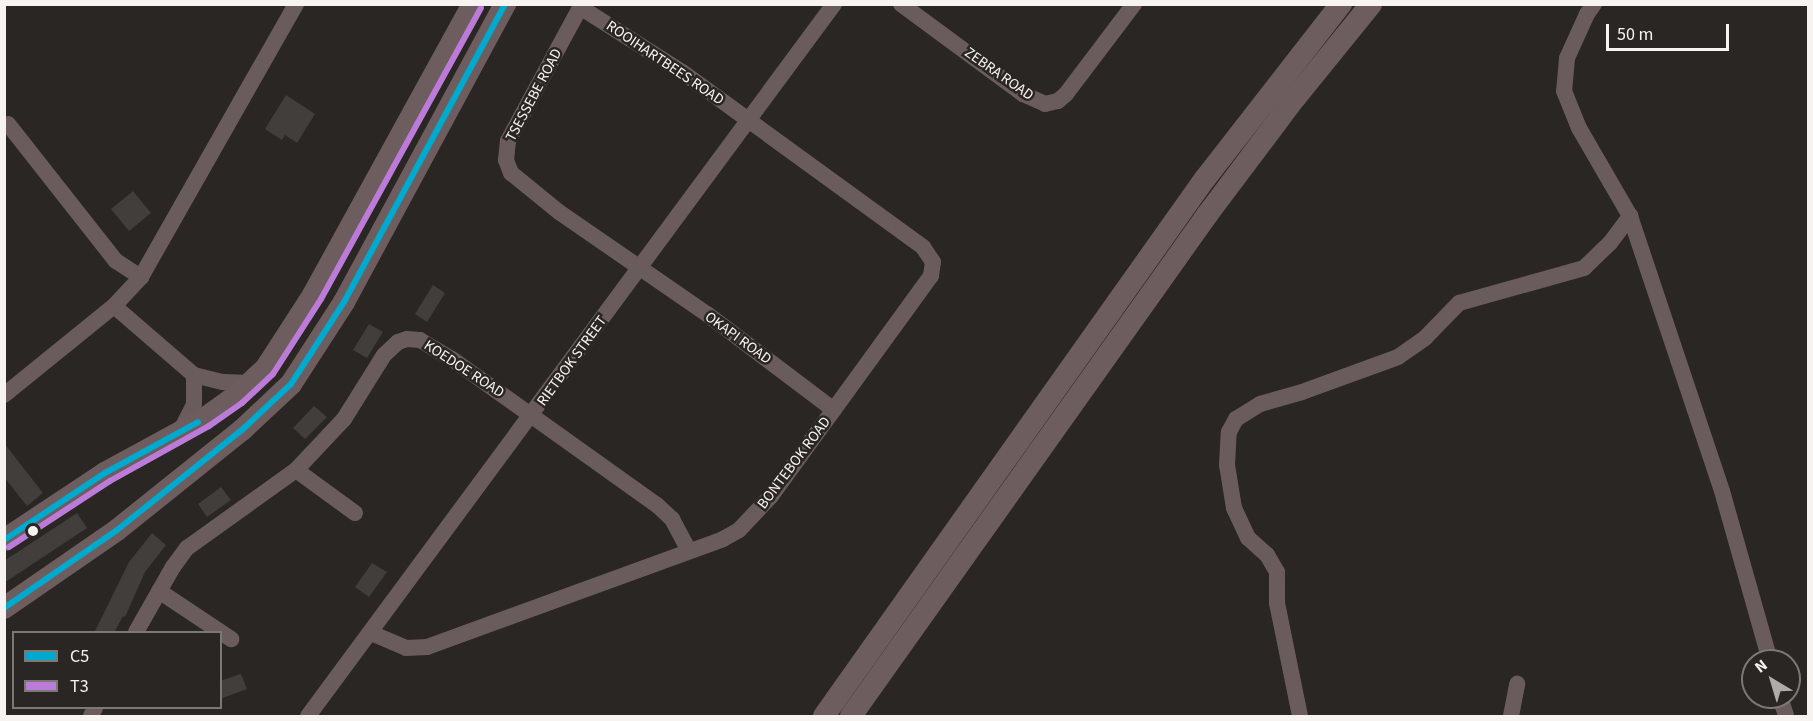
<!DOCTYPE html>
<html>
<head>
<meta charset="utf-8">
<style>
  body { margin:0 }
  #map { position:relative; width:1813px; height:721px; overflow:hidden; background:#292624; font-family:"Source Sans 3",sans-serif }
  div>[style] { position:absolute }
  .building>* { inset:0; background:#413e3c }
  .minor>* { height:16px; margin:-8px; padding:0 8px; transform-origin:8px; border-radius:8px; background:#6a5c5c }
  .secondary>* { height:22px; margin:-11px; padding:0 11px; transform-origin:11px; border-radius:11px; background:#6d5d5f }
  .bus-1>* { height:6px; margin:-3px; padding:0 3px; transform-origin:3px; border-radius:3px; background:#00a9ce }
  .bus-2>* { height:6px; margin:-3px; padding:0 3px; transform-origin:3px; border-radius:3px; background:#bd7bd9 }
  .dots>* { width:16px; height:16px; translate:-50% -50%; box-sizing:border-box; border:3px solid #2a2623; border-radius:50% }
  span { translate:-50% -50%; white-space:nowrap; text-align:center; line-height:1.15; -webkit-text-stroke:5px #2a2623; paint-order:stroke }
  .street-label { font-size:15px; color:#f6f3f1 }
  .frame { position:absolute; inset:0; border:6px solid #f6f3f1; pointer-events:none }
  .legend { position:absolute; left:12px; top:631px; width:210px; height:78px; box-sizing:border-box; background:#2a2623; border:2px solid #7c7875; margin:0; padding:8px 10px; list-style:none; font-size:18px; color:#f6f3f1 }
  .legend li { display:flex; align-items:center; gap:12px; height:30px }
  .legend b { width:30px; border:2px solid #7c7875 }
  .north { position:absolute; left:1741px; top:649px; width:60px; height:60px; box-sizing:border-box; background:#2a2623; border:2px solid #7c7875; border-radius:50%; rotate:322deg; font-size:16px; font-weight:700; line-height:24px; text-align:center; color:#f6f3f1 }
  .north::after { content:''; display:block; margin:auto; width:21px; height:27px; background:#aeaba9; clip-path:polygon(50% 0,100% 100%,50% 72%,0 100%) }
  .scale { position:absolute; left:1606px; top:24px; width:123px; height:27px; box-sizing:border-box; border:3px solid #f6f3f1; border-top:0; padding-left:8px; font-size:18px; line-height:21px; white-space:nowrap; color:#f6f3f1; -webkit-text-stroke:4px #2a2623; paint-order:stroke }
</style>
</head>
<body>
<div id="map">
  <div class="building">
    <div style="clip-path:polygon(286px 95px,315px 114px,297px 143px,285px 135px,282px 140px,265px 129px)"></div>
    <div style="clip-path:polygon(133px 191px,151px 213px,129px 231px,111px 209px)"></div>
    <div style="clip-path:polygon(433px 285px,445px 293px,427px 322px,415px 314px)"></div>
    <div style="clip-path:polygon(369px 324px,383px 332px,367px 358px,353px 350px)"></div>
    <div style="clip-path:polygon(314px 406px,327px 417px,305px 439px,293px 428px)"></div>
    <div style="clip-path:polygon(4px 443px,43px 493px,27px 506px,4px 477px)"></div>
    <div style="clip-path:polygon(221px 487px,231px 500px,207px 517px,198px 504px)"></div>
    <div style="clip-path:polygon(77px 513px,87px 528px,4px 583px,4px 561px)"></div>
    <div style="clip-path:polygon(152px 533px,166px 545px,145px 572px,125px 617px,123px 616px,114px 633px,94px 633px,129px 562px)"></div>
    <div style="clip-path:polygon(372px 563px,387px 572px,369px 597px,355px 587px)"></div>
    <div style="clip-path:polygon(241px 674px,247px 689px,220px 699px,220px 681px)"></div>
  </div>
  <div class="minor">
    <div style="left:582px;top:4px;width:156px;rotate:118.4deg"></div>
    <div style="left:508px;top:141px;width:19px;rotate:96deg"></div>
    <div style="left:506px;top:160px;width:14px;rotate:69deg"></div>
    <div style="left:511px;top:173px;width:62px;rotate:39.1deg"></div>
    <div style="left:559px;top:212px;width:180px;rotate:34.6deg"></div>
    <div style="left:707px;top:314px;width:159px;rotate:37.1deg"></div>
    <div style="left:901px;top:4px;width:152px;rotate:36.4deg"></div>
    <div style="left:1023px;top:94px;width:24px;rotate:24deg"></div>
    <div style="left:1045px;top:104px;width:13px;rotate:-13deg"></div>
    <div style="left:1058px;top:101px;width:11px;rotate:-41deg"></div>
    <div style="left:1066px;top:94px;width:113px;rotate:-52.9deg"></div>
    <div style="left:1594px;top:4px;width:12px;rotate:125deg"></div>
    <div style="left:1587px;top:14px;width:48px;rotate:114.4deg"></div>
    <div style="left:1567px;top:58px;width:33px;rotate:95deg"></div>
    <div style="left:1564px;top:91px;width:40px;rotate:68deg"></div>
    <div style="left:1579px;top:128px;width:102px;rotate:59.9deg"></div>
    <div style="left:1630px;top:216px;width:290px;rotate:71.5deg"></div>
    <div style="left:1722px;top:491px;width:177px;rotate:74.2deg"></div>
    <div style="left:8px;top:124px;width:174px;rotate:51.8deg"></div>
    <div style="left:116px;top:261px;width:30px;rotate:33deg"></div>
    <div style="left:114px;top:306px;width:106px;rotate:40.8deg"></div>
    <div style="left:194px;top:375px;width:30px;rotate:14deg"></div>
    <div style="left:223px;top:382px;width:28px;rotate:2deg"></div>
    <div style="left:4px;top:395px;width:141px;rotate:-39deg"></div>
    <div style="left:114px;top:306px;width:40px;rotate:-47deg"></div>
    <div style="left:141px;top:277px;width:314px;rotate:-60.4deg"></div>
    <div style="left:180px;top:432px;width:31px;rotate:-63deg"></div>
    <div style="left:194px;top:404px;width:29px;rotate:-90deg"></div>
    <div style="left:296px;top:470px;width:73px;rotate:36.1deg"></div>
    <div style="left:159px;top:591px;width:87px;rotate:33.7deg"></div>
    <div style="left:136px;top:632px;width:75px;rotate:-60.4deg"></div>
    <div style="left:173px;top:567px;width:24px;rotate:-54deg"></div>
    <div style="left:187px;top:548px;width:134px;rotate:-35.6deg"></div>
    <div style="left:296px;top:470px;width:70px;rotate:-46.7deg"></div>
    <div style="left:344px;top:419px;width:75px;rotate:-58deg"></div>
    <div style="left:384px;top:355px;width:19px;rotate:-43deg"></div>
    <div style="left:398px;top:342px;width:9px;rotate:-18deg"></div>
    <div style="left:407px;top:339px;width:13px;rotate:4deg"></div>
    <div style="left:420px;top:340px;width:37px;rotate:31deg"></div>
    <div style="left:452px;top:359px;width:252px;rotate:35.5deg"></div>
    <div style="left:657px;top:505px;width:21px;rotate:43deg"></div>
    <div style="left:672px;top:519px;width:36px;rotate:62deg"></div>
    <div style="left:371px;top:633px;width:38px;rotate:23deg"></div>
    <div style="left:406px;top:648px;width:21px;rotate:-3deg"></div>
    <div style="left:427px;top:647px;width:315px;rotate:-20deg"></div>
    <div style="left:723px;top:539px;width:18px;rotate:-29deg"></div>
    <div style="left:739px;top:530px;width:47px;rotate:-46.7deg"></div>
    <div style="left:771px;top:496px;width:272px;rotate:-54deg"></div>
    <div style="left:931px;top:276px;width:14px;rotate:-82deg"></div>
    <div style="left:933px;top:262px;width:18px;rotate:-124deg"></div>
    <div style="left:923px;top:247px;width:298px;rotate:-144deg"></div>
    <div style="left:682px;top:72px;width:121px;rotate:-147.5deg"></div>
    <div style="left:1780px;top:697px;width:20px;rotate:72deg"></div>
    <div style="left:91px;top:716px;width:9px;rotate:-63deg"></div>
    <div style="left:308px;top:716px;width:885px;rotate:-53.54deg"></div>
    <div style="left:1300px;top:716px;width:115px;rotate:-101.5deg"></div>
    <div style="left:1277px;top:603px;width:31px;rotate:-90deg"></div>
    <div style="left:1277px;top:572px;width:20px;rotate:-120deg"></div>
    <div style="left:1267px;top:555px;width:25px;rotate:-138deg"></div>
    <div style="left:1248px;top:538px;width:33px;rotate:-115deg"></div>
    <div style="left:1234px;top:508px;width:44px;rotate:-99.2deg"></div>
    <div style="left:1227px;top:465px;width:33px;rotate:-87deg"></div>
    <div style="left:1229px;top:432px;width:15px;rotate:-62deg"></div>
    <div style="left:1236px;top:419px;width:28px;rotate:-32deg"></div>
    <div style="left:1260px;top:404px;width:44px;rotate:-15.9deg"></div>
    <div style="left:1302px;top:392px;width:102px;rotate:-20deg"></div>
    <div style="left:1398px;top:357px;width:33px;rotate:-35deg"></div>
    <div style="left:1425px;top:338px;width:49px;rotate:-45.8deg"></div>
    <div style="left:1459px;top:303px;width:130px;rotate:-15.6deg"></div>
    <div style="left:1584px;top:268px;width:36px;rotate:-44deg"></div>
    <div style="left:1610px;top:243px;width:34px;rotate:-53deg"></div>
    <div style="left:1511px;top:716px;width:33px;rotate:-79deg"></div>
  </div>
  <div class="secondary">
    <div style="left:4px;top:540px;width:121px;rotate:-33.6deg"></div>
    <div style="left:105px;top:473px;width:113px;rotate:-28.6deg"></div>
    <div style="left:204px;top:419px;width:39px;rotate:-36deg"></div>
    <div style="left:236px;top:396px;width:41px;rotate:-43deg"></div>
    <div style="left:266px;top:368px;width:87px;rotate:-57.2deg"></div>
    <div style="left:313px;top:295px;width:332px;rotate:-61.2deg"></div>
    <div style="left:4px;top:608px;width:137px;rotate:-34.6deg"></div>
    <div style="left:117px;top:530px;width:160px;rotate:-38.7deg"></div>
    <div style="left:242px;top:430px;width:67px;rotate:-43.2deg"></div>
    <div style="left:291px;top:384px;width:98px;rotate:-57.1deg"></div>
    <div style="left:344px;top:302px;width:339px;rotate:-61.6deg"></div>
    <div style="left:824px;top:716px;width:657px;rotate:-54.67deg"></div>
    <div style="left:1204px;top:180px;width:223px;rotate:-52.1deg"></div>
    <div style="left:851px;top:716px;width:615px;rotate:-54.6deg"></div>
    <div style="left:1207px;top:215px;width:146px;rotate:-53.1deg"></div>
    <div style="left:1295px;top:98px;width:121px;rotate:-51deg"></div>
  </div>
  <div class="bus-1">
    <div style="left:4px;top:540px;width:121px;rotate:-33.6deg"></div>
    <div style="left:105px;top:473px;width:106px;rotate:-28.7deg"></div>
    <div style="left:4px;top:608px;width:137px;rotate:-34.6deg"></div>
    <div style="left:117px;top:530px;width:160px;rotate:-38.7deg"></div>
    <div style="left:242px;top:430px;width:67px;rotate:-43.2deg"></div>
    <div style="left:291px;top:384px;width:98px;rotate:-57.1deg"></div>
    <div style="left:344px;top:302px;width:339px;rotate:-61.6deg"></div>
  </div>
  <div class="bus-2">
    <div style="left:9px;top:547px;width:121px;rotate:-33.2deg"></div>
    <div style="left:110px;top:481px;width:113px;rotate:-29.1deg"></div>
    <div style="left:209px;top:426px;width:40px;rotate:-34.9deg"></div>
    <div style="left:242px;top:403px;width:42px;rotate:-43.1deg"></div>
    <div style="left:273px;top:374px;width:89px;rotate:-57.4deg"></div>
    <div style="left:321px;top:299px;width:332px;rotate:-61.2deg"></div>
  </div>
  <div class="dots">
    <div style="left:33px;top:531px;background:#f6f3f1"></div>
  </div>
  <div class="street-label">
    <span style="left:665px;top:63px;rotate:34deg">ROOIHARTBEES ROAD</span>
    <span style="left:999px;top:74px;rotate:35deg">ZEBRA ROAD</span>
    <span style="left:534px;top:95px;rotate:-62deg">TSESSEBE ROAD</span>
    <span style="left:738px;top:338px;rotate:36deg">OKAPI ROAD</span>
    <span style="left:572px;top:361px;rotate:-54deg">RIETBOK STREET</span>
    <span style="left:464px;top:369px;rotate:33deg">KOEDOE ROAD</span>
    <span style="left:794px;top:463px;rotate:-53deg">BONTEBOK ROAD</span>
  </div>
  <div class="frame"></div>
  <ul class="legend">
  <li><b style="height:8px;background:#00a9ce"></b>C5</li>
  <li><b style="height:8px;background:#bd7bd9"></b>T3</li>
  </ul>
  <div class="north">N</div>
  <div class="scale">50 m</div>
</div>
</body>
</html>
